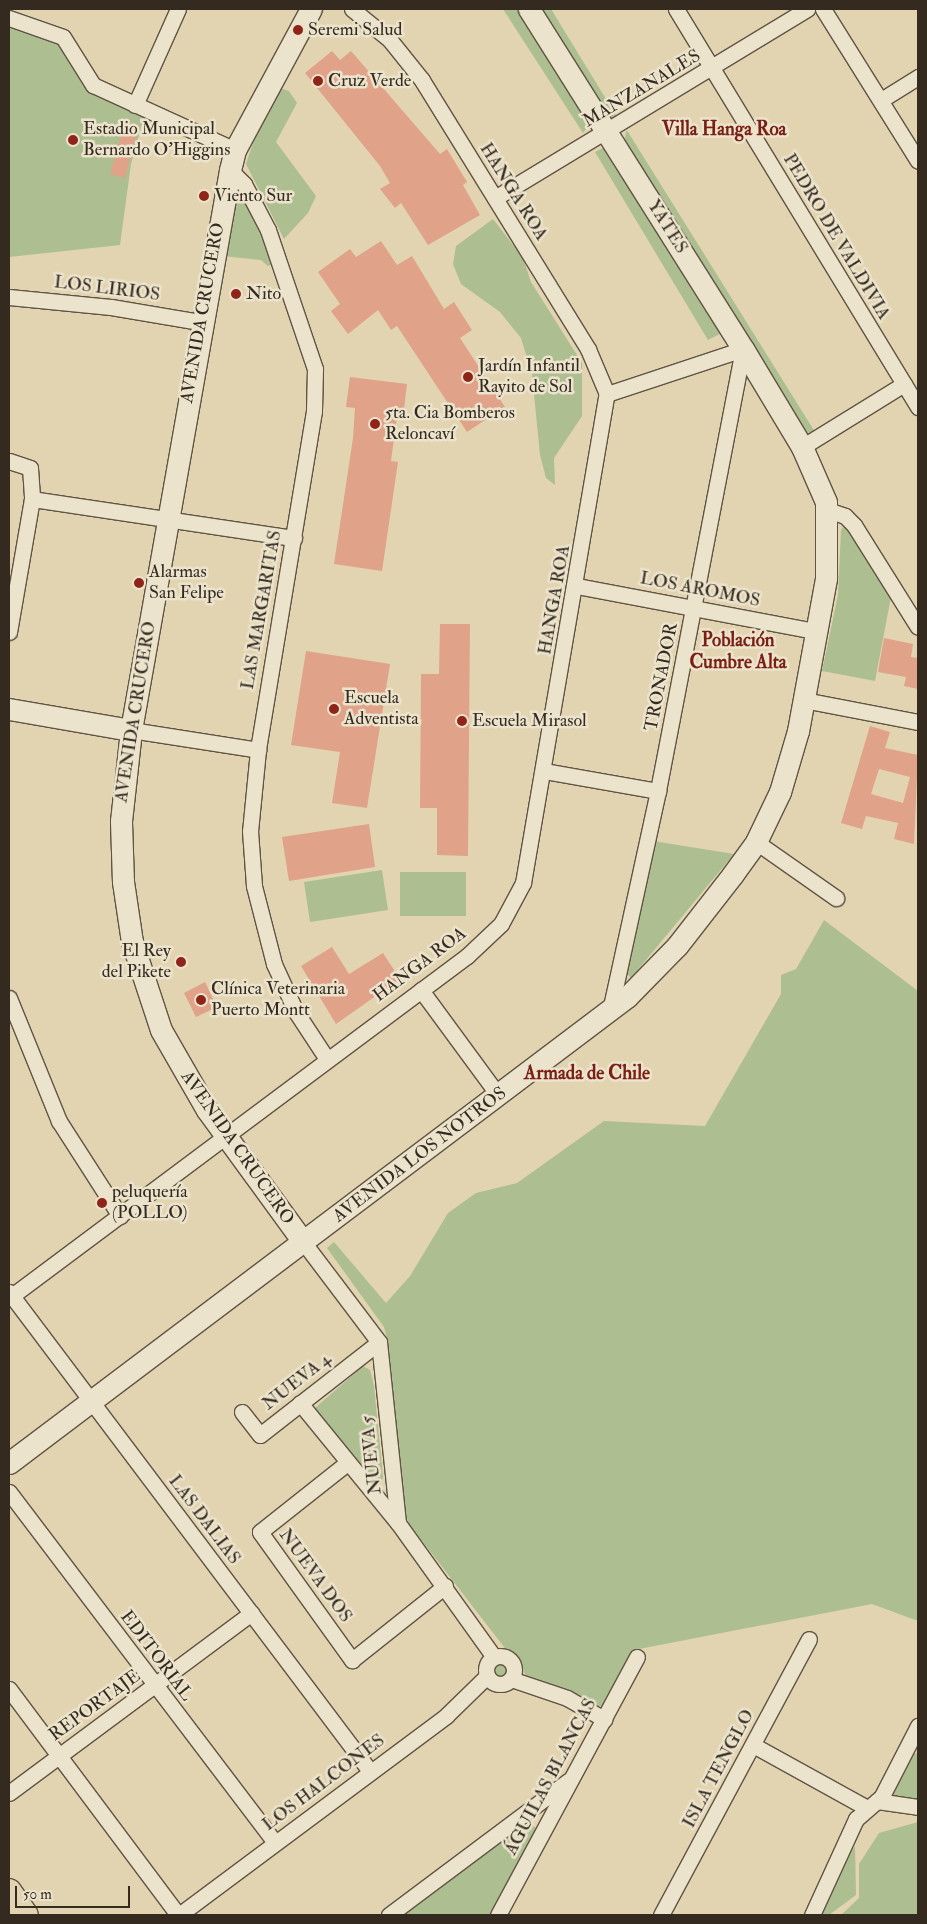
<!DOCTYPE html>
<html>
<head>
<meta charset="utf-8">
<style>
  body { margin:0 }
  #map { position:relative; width:927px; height:1924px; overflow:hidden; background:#e2d4b1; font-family:"IM FELL Double Pica",serif }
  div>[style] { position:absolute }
  .green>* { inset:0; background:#adbe91 }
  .round { border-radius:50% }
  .building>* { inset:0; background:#e0a288 }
  .roads { filter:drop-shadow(1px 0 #605444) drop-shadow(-1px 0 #605444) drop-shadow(0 1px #605444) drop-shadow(0 -1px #605444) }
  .street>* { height:15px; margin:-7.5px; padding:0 7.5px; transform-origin:7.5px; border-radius:7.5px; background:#ece3cc }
  .street>.ring { margin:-7.5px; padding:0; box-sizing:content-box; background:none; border:15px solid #ece3cc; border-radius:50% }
  .secondary>* { height:21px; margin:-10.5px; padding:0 10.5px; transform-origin:10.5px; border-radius:10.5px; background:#ece3cc }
  .primary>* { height:24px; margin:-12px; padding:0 12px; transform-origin:12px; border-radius:12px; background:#e2d4b1 }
  .dots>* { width:14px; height:14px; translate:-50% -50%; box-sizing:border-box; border:2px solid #ece3cc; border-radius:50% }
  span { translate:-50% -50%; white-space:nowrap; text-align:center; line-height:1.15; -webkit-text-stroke:5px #ece3cc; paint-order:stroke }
  .poi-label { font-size:18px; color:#342a20 }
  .left { translate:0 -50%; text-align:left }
  .right { translate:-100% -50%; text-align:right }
  .street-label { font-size:18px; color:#342a20 }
  .neighbourhood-label { font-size:19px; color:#7a1f14; font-weight:700 }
  .frame { position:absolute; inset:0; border:10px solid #342a20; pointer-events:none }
  .scale { position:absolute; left:15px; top:1886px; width:115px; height:22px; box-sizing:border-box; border:2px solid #342a20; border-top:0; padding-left:6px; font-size:15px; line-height:18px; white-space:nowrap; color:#342a20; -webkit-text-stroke:4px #ece3cc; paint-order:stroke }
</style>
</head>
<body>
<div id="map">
  <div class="green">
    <div style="clip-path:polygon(503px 9px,519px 9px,590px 124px,583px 133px)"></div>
    <div style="clip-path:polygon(537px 9px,551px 9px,617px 117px,607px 117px)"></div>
    <div style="clip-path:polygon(9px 26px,57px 43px,82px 83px,144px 117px,131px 164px,120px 245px,9px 257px)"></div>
    <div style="clip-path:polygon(280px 88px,289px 91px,297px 103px,276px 142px,316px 196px,308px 213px,284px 239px,246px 164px,256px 134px)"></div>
    <div style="clip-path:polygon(626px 131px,628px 132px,815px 432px,804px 433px,624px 146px)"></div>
    <div style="clip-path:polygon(605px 147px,722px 333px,708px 340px,595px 152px)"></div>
    <div style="clip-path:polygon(237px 181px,277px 263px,268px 266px,261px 260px,222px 256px)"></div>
    <div style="clip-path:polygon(493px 219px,523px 258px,531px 282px,582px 363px,582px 416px,554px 458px,555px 485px,546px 478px,540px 455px,532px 374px,521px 338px,500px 312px,461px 284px,453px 264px,456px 246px)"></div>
    <div style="clip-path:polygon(847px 522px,891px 597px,875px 681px,822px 671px,838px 595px,841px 530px)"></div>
    <div style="clip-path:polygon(653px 841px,734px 854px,631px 978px,624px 971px)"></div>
    <div style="clip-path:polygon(382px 870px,388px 910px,310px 922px,304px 882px)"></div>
    <div style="clip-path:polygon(400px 872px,466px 872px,466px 916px,400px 916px)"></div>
    <div style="clip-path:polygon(824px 920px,918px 991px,918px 1621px,872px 1604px,639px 1649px,604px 1707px,596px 1705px,568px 1690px,528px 1678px,409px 1524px,402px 1504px,388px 1342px,384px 1327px,327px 1248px,334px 1242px,386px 1303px,410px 1276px,448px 1213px,476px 1193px,517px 1183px,604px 1121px,705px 1126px,781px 994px,781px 975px,796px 969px)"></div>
    <div style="clip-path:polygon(363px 1366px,370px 1370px,374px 1386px,383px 1477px,380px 1486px,375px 1486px,315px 1408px)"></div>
    <div class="round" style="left:491px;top:1661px;width:18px;height:18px"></div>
    <div style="clip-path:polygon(918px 1753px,918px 1802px,891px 1796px,913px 1754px)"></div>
    <div style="clip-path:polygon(528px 1822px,537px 1829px,490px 1915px,402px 1915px)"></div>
    <div style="clip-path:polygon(918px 1822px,918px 1915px,841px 1915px,859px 1898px,859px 1864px,879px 1833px)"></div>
    <div style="clip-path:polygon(855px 1846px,856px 1895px,829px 1915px,821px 1915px,837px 1874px)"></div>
  </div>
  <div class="building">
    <div style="clip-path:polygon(332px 51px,340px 60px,351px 51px,440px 154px,447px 149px,467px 182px,463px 185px,480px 215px,428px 245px,401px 203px,395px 208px,380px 189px,390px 183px,380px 166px,305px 73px)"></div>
    <div style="clip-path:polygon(125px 121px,139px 125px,125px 178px,110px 174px)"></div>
    <div style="clip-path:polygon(381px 241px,397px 265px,412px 256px,444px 309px,454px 302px,472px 330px,460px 338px,505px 407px,467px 432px,397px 326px,391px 330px,378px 310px,348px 334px,331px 311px,340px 304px,318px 272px,350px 249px,356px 257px)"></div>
    <div style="clip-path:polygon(350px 377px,407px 384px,404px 409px,398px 409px,391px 461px,398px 462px,382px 571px,334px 564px,353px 438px,355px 408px,346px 407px)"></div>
    <div style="clip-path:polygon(440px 624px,470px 624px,468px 856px,437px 855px,437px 808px,420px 808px,421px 674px,439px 674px)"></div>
    <div style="clip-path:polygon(884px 638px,913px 644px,911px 657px,918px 658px,918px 689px,904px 686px,906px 677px,878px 672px)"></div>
    <div style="clip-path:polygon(306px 651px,390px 664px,367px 808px,332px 803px,340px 752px,291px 745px)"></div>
    <div style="clip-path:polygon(evenodd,870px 726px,890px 732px,885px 748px,918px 755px,914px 844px,894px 839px,898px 823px,866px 816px,862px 829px,841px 823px,870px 726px,879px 769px,910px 777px,903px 803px,871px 794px,879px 769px)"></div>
    <div style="clip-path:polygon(369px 824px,375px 867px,289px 881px,282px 837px)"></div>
    <div style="clip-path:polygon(332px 947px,349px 974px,383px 953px,400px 979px,336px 1024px,301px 966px)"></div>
    <div style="clip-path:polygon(205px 982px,217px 1007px,196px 1017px,184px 993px)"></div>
  </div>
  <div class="roads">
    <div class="street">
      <div style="left:676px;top:9px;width:466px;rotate:58.7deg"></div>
      <div style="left:823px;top:9px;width:179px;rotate:58deg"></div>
      <div style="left:9px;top:18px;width:57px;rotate:19.4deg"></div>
      <div style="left:63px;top:37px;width:57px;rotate:58deg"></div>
      <div style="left:93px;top:85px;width:156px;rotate:24.6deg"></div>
      <div style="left:881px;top:100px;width:44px;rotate:-31.9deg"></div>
      <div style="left:135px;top:105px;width:105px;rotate:-65.9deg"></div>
      <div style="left:230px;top:170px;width:20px;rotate:45deg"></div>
      <div style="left:244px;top:184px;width:52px;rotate:62.4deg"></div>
      <div style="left:268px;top:230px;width:147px;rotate:71.3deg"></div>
      <div style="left:315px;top:369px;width:42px;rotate:91.4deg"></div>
      <div style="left:314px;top:411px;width:344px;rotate:99.4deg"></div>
      <div style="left:258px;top:750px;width:81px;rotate:95.6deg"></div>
      <div style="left:250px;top:831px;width:55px;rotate:85.8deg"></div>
      <div style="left:254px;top:886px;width:81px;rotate:75.6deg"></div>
      <div style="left:274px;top:964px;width:53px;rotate:65.4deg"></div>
      <div style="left:296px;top:1012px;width:56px;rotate:56.6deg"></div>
      <div style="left:495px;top:198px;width:365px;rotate:-31.2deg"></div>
      <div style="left:9px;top:297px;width:102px;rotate:5.6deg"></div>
      <div style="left:111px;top:307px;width:90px;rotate:9.6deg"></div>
      <div style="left:607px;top:394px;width:143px;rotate:-18.3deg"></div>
      <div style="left:743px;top:349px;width:450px;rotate:100.9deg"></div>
      <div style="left:658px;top:791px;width:225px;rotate:102.3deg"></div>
      <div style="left:802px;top:447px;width:120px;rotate:-31.7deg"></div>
      <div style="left:9px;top:461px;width:22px;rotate:18deg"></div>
      <div style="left:30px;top:468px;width:31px;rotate:86deg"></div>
      <div style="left:32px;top:499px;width:265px;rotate:8.5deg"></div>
      <div style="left:827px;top:510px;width:19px;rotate:18deg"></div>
      <div style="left:845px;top:516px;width:13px;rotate:45deg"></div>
      <div style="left:854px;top:525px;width:120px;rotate:57.9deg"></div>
      <div style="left:577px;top:586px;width:243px;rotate:10.7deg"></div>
      <div style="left:9px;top:632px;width:135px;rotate:-80.2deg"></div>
      <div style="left:804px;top:700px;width:116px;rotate:10.9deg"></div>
      <div style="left:131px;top:730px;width:129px;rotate:8.9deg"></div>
      <div style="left:544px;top:771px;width:116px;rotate:10deg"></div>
      <div style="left:756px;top:842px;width:98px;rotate:35deg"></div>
      <div style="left:421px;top:990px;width:130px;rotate:53.7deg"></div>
      <div style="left:9px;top:998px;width:133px;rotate:67.9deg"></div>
      <div style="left:59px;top:1121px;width:113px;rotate:57.3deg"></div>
      <div style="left:304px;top:1243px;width:124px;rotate:52.9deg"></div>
      <div style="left:379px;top:1342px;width:182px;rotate:84deg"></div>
      <div style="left:9px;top:1292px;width:600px;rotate:53deg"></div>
      <div style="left:9px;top:1298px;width:572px;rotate:-36.75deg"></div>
      <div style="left:467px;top:956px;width:47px;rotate:-43.3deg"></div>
      <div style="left:501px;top:924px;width:47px;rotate:-61.8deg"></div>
      <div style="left:523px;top:883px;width:496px;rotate:-80.3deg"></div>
      <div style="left:607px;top:394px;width:49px;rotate:-112.9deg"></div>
      <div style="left:588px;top:349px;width:316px;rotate:-121.7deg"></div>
      <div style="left:422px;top:80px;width:51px;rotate:-128.7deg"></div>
      <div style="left:390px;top:40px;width:49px;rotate:-140.8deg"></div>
      <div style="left:300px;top:1403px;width:155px;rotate:50.8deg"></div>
      <div style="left:398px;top:1523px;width:165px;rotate:54.4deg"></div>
      <div style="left:242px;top:1412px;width:29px;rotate:52deg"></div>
      <div style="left:260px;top:1435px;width:151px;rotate:-38deg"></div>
      <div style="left:347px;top:1463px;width:111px;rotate:141.6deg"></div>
      <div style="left:260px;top:1532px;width:158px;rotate:54.3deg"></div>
      <div style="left:352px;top:1660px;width:119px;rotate:-38.5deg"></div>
      <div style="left:9px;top:1492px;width:440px;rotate:52.8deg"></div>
      <div class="ring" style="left:486px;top:1656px;width:13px;height:13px"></div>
      <div style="left:511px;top:1679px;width:59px;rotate:18.7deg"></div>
      <div style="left:567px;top:1698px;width:43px;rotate:29.6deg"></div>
      <div style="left:9px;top:1689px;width:282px;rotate:53.2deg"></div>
      <div style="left:753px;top:1745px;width:130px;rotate:28.9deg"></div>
      <div style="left:9px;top:1793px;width:302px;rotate:-36.6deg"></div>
      <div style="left:877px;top:1801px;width:41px;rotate:8.3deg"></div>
      <div style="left:179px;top:1915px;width:334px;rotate:-36.7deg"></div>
      <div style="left:447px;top:1715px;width:56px;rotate:-44.3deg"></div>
      <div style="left:389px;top:1915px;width:224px;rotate:-36.8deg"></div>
      <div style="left:498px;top:1915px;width:293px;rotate:-61.7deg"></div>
      <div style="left:661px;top:1915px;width:313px;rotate:-61.8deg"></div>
      <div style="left:812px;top:1915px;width:106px;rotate:-65.4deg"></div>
      <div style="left:856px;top:1819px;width:35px;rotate:-41deg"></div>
      <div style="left:882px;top:1796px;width:79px;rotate:-62.8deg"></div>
    </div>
    <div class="secondary">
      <div style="left:9px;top:709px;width:124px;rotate:9.8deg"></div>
      <div style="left:304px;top:1243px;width:165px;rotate:-126.1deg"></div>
      <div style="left:207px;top:1110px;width:92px;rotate:-119.9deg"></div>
      <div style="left:161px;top:1030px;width:93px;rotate:-108.2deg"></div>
      <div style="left:132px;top:942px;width:61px;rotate:-98.5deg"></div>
      <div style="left:123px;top:882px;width:61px;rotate:-91.9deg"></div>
      <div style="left:121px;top:821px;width:92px;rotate:-83.7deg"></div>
      <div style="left:131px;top:730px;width:569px;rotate:-79.97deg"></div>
      <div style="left:230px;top:170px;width:21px;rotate:-76deg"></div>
      <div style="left:235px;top:150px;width:160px;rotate:-61.7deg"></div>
      <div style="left:9px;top:1463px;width:774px;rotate:-37.02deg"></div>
      <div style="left:627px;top:997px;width:71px;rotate:-45.6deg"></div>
      <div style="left:677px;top:946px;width:91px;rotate:-52.1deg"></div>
      <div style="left:733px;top:874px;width:39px;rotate:-54deg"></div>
      <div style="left:756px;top:842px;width:55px;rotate:-64.4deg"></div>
      <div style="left:780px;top:792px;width:64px;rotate:-73.6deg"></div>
      <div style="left:798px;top:731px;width:156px;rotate:-79.6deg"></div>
      <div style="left:826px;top:578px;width:76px;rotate:-90deg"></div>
      <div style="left:826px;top:502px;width:60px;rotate:-113.6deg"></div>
      <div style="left:802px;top:447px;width:114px;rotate:-121deg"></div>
      <div style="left:743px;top:349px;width:402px;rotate:-122.2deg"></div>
    </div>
    <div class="primary">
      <div style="left:9px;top:1891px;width:29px;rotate:55deg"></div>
    </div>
  </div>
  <div class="dots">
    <div style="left:298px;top:30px;background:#8f2418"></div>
    <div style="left:318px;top:81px;background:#8f2418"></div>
    <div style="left:73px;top:140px;background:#8f2418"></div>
    <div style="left:204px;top:196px;background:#8f2418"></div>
    <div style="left:236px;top:294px;background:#8f2418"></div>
    <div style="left:468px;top:377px;background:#8f2418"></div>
    <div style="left:375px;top:424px;background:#8f2418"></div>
    <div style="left:139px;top:583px;background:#8f2418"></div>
    <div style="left:334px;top:709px;background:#8f2418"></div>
    <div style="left:462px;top:721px;background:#8f2418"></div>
    <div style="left:181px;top:962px;background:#8f2418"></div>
    <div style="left:201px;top:1000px;background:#8f2418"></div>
    <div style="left:102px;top:1203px;background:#8f2418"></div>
  </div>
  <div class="poi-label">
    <span class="left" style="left:308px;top:30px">Seremi Salud</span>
    <span class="left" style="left:328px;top:81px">Cruz Verde</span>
    <span class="left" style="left:83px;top:140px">Estadio Municipal<br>Bernardo O'Higgins</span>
    <span class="left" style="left:214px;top:196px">Viento Sur</span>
    <span class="left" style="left:246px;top:294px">Nito</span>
    <span class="left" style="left:478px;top:377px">Jardín Infantil<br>Rayito de Sol</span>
    <span class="left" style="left:385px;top:424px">5ta. Cia Bomberos<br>Reloncaví</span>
    <span class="left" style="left:149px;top:583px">Alarmas<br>San Felipe</span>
    <span class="left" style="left:344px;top:709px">Escuela<br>Adventista</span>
    <span class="left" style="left:472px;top:721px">Escuela Mirasol</span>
    <span class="right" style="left:171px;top:962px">El Rey<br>del Pikete</span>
    <span class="left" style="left:211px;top:1000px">Clínica Veterinaria<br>Puerto Montt</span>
    <span class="left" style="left:112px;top:1203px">peluquería<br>(POLLO)</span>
  </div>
  <div class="street-label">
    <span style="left:642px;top:89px;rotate:-31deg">MANZANALES</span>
    <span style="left:513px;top:192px;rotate:58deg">HANGA ROA</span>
    <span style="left:667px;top:227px;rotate:58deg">YATES</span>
    <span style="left:836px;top:237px;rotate:59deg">PEDRO DE VALDIVIA</span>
    <span style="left:107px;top:289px;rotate:7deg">LOS LIRIOS</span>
    <span style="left:203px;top:313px;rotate:-80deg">AVENIDA CRUCERO</span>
    <span style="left:700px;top:590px;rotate:11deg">LOS AROMOS</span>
    <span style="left:555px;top:600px;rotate:-80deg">HANGA ROA</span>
    <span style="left:262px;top:610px;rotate:-80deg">LAS MARGARITAS</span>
    <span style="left:662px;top:677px;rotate:-79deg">TRONADOR</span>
    <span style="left:136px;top:712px;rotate:-81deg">AVENIDA CRUCERO</span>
    <span style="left:420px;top:965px;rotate:-37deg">HANGA ROA</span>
    <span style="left:237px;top:1148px;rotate:55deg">AVENIDA CRUCERO</span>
    <span style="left:420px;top:1155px;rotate:-37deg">AVENIDA LOS NOTROS</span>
    <span style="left:297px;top:1382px;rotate:-38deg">NUEVA 4</span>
    <span style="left:372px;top:1455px;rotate:-96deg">NUEVA 5</span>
    <span style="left:204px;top:1520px;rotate:53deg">LAS DALIAS</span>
    <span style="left:315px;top:1576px;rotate:54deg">NUEVA DOS</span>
    <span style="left:156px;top:1656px;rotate:53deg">EDITORIAL</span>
    <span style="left:95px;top:1706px;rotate:-36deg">REPORTAJE</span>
    <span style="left:719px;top:1769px;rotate:-62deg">ISLA TENGLO</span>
    <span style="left:551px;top:1777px;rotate:-62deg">ÁGUILAS BLANCAS</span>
    <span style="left:324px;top:1783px;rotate:-37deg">LOS HALCONES</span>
  </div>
  <div class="neighbourhood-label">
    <span style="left:724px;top:130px">Villa Hanga Roa</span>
    <span style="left:738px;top:652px">Población<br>Cumbre Alta</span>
    <span style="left:587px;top:1074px">Armada de Chile</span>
  </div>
  <div class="frame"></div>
  <div class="scale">50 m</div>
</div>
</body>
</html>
